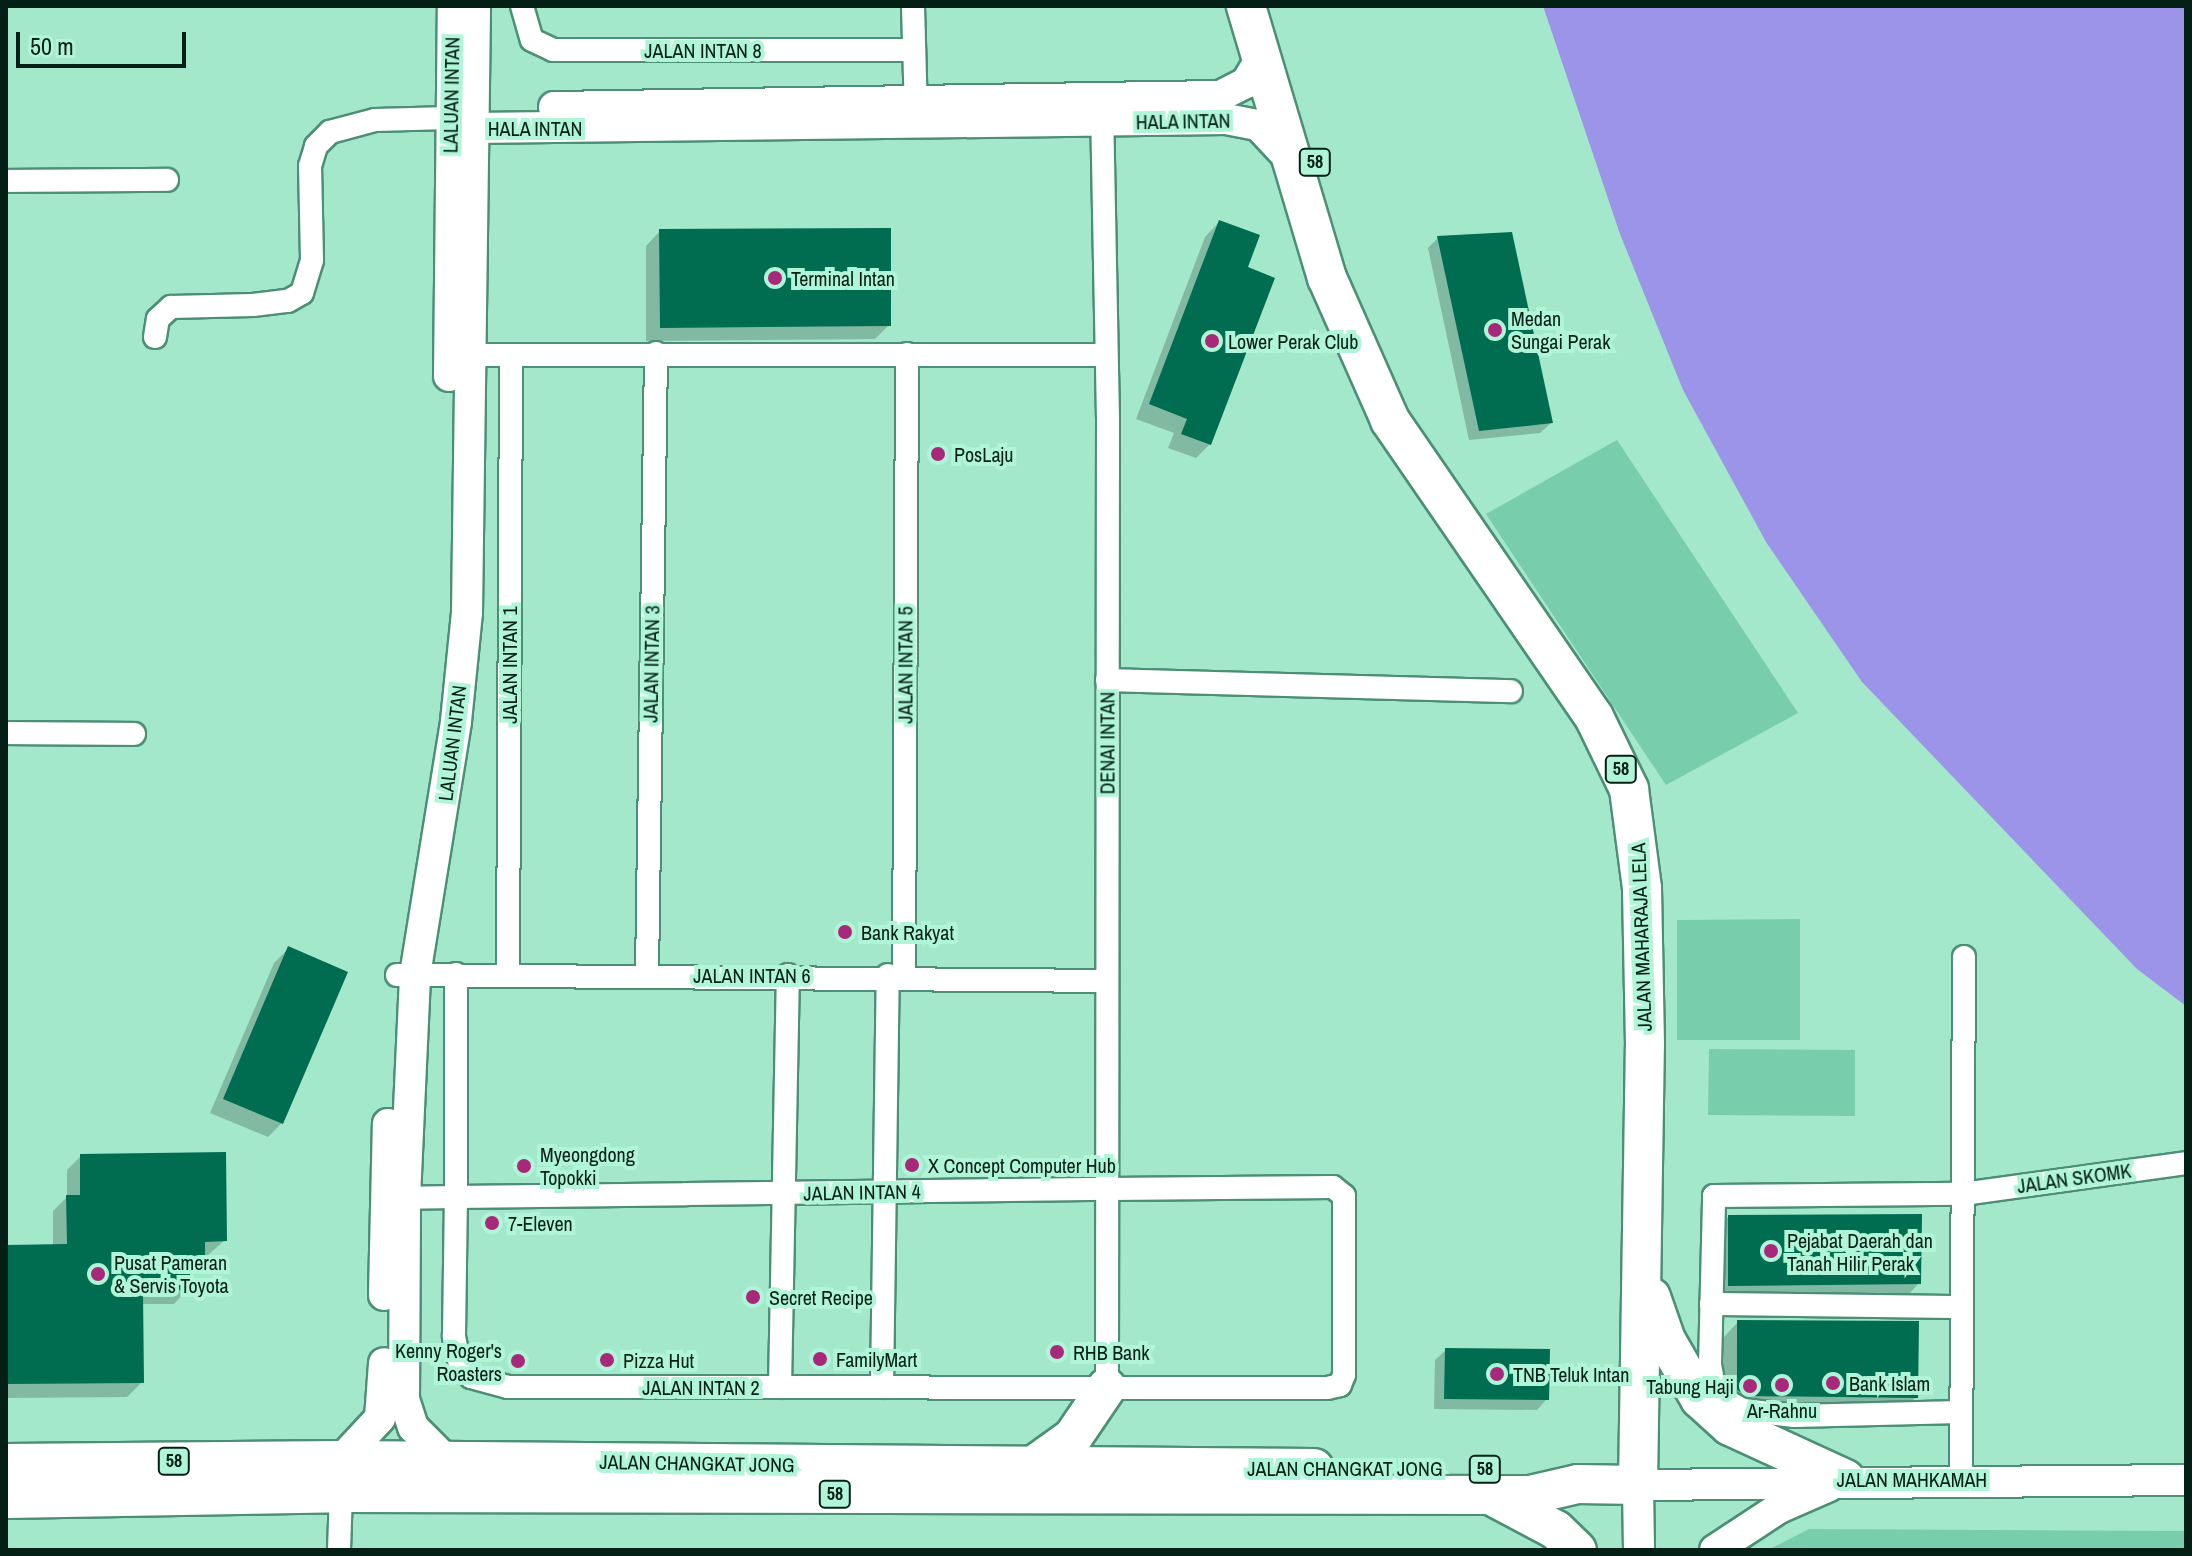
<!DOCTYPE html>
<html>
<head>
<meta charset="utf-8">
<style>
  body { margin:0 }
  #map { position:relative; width:2192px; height:1556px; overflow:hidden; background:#a3e8cb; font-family:"Archivo Narrow",sans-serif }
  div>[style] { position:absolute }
  .green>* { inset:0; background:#78cdac }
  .water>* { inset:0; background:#9c94e8 }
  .shadow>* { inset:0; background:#0003 }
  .building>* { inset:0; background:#006c50 }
  .roads { filter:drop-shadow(2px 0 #4c8f76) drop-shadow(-2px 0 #4c8f76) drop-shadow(0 2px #4c8f76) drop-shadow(0 -2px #4c8f76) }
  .street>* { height:22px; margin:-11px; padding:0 11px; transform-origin:11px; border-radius:11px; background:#fff }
  .secondary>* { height:30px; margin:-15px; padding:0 15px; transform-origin:15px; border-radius:15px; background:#fff }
  .highway>* { height:38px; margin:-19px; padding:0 19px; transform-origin:19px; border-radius:19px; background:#fff }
  .dots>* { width:22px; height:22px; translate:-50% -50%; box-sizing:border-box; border:4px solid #b0f5d8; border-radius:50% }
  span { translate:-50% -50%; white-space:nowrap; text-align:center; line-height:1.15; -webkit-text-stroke:8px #b0f5d8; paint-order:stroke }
  .shield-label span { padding:2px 6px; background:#b0f5d8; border:2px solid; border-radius:6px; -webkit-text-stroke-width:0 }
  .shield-label { font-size:18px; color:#031f16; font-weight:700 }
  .street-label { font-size:20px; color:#031f16 }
  .poi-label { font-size:20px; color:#031f16 }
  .left { translate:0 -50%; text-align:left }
  .right { translate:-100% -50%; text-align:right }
  .frame { position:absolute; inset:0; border:8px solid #031f16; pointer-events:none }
  .scale { position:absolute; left:16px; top:32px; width:170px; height:36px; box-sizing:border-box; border:4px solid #031f16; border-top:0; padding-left:10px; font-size:24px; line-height:28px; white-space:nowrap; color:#031f16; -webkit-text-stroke:6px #b0f5d8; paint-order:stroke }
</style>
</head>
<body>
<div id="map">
  <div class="green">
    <div style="clip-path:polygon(1617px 440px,1798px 713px,1666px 785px,1486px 514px)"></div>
    <div style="clip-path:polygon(1800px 919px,1800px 1040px,1677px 1040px,1677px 920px)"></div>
    <div style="clip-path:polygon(1709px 1049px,1855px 1050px,1855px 1116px,1708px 1115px)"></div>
    <div style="clip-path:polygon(1809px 1529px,2185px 1531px,2185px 1550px,1768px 1550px)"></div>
  </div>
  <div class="water">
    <div style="clip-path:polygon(1543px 6px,2186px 6px,2186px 1006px,2137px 969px,1862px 682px,1766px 542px,1683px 390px,1620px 234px)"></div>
  </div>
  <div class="shadow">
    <div style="clip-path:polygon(1219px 222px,1246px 269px,1210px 444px,1196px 458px,1168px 448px,1174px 433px,1136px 419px,1205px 237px)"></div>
    <div style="clip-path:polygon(660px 231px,889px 325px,875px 339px,646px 341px,646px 246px)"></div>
    <div style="clip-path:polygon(1438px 238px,1551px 423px,1540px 433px,1469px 440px,1428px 248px)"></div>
    <div style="clip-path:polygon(288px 949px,282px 1123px,268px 1137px,210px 1113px,274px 963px)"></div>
    <div style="clip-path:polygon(81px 1156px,225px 1240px,188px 1273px,188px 1289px,174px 1304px,141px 1304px,142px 1382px,127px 1397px,6px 1398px,6px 1247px,53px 1246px,53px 1211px,67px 1197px,67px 1170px)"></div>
    <div style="clip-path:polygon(1728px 1217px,1919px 1283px,1909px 1294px,1718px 1296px,1718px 1228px)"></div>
    <div style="clip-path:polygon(1738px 1322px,1916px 1397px,1902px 1411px,1723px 1405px,1724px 1337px)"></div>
    <div style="clip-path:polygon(1446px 1350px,1547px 1399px,1537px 1410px,1434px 1409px,1435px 1360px)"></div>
  </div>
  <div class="building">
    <div style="clip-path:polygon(1219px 220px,1260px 235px,1248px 267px,1275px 278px,1211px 445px,1181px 434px,1187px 419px,1149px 404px)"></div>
    <div style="clip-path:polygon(891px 228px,891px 326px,660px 328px,659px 229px)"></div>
    <div style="clip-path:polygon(1512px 232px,1553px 423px,1479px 431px,1437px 236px)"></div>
    <div style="clip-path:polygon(288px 946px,348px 972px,283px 1124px,223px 1099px)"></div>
    <div style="clip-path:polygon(226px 1152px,227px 1241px,205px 1242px,205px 1259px,190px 1259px,190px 1290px,143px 1291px,144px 1383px,6px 1384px,6px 1245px,67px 1244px,66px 1195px,80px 1195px,80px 1154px)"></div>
    <div style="clip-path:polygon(1922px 1214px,1921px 1284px,1728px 1286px,1728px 1215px)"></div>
    <div style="clip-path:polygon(1737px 1320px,1919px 1321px,1918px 1398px,1747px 1396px,1737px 1390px)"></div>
    <div style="clip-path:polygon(1445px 1348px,1550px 1349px,1549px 1400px,1444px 1399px)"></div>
  </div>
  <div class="roads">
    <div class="street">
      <div style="left:522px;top:6px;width:35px;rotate:74deg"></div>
      <div style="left:532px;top:40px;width:23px;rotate:25deg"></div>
      <div style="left:553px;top:50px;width:360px"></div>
      <div style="left:913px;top:6px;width:110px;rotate:88.4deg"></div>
      <div style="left:1102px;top:107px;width:311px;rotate:88.9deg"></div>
      <div style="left:1108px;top:418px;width:969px;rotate:90.06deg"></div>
      <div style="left:6px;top:181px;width:161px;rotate:-0.4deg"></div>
      <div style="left:155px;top:337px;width:18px;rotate:-81deg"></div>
      <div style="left:158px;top:319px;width:18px;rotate:-43deg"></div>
      <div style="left:171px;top:307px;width:82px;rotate:-1.4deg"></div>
      <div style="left:253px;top:305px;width:35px;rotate:-7deg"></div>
      <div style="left:288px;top:301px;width:16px;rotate:-30deg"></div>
      <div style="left:302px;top:293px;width:34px;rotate:-73deg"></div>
      <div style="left:312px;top:260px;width:94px;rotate:-91.2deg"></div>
      <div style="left:310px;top:166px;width:21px;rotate:-73deg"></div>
      <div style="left:316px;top:146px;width:20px;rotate:-45deg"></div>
      <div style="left:330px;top:132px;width:47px;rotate:-14.9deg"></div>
      <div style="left:375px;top:120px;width:74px;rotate:-1.5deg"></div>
      <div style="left:458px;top:355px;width:647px"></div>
      <div style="left:1107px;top:680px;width:404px;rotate:1.6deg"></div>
      <div style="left:6px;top:733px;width:128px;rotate:0.4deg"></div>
      <div style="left:508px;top:974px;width:619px;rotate:-89.72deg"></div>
      <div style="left:397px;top:975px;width:710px;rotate:0.48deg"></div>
      <div style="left:647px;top:975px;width:622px;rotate:-89.17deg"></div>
      <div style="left:904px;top:976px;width:622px;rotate:-89.72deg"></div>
      <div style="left:392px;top:1198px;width:64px;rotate:-0.9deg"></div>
      <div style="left:456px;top:1197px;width:231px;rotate:-0.7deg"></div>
      <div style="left:687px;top:1194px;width:422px;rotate:-0.7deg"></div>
      <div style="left:1109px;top:1189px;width:224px;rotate:-0.5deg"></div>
      <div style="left:1333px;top:1187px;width:14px;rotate:39deg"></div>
      <div style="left:1344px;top:1196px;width:179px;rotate:90deg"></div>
      <div style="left:1344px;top:1375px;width:11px;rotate:112deg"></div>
      <div style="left:1340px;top:1385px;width:13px;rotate:167deg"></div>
      <div style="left:1327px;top:1388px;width:819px;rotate:-179.93deg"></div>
      <div style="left:508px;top:1387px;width:38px;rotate:-165deg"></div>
      <div style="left:471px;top:1377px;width:16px;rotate:-133deg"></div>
      <div style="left:460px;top:1365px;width:30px;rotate:-102deg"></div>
      <div style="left:454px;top:1336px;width:139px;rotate:-89.2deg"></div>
      <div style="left:456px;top:1197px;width:223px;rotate:-90deg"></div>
      <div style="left:1711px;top:1304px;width:251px;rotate:0.7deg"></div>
      <div style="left:780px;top:1387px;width:412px;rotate:-88.9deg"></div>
      <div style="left:882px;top:1387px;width:412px;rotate:-89.2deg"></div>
      <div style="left:1961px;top:1412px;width:167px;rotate:178.6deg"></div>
      <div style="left:1794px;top:1416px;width:51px;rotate:-173.3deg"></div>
      <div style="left:1743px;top:1410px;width:21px;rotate:-151deg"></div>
      <div style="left:1725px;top:1400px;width:17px;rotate:-130deg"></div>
      <div style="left:1714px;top:1387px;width:22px;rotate:-100deg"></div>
      <div style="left:1710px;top:1365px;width:169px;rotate:-88.6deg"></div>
      <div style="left:1714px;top:1196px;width:249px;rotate:-0.5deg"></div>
      <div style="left:1963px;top:1194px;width:225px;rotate:-7.9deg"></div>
      <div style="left:1961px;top:1478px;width:521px;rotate:-89.67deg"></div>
      <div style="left:339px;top:1550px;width:57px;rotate:-88deg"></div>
    </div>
    <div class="secondary">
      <div style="left:554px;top:107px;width:666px;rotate:-0.95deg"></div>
      <div style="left:1220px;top:96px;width:29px;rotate:-27deg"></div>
      <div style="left:1246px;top:83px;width:29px;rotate:-59deg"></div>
      <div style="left:453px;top:120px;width:21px;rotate:23deg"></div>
      <div style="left:472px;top:128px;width:754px;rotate:-0.68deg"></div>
      <div style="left:1226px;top:119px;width:33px;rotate:11deg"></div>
      <div style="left:1258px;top:125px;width:44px;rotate:46.8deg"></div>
      <div style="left:449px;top:376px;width:370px;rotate:-89.4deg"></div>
      <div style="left:384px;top:1295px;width:171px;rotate:-88.7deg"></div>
      <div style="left:341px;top:1460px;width:57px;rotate:-47.1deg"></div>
      <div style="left:380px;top:1418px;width:55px;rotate:-85.8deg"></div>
      <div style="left:447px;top:1461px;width:48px;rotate:-135deg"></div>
      <div style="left:413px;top:1427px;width:28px;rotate:-108deg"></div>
      <div style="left:404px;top:1400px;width:203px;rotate:-89.7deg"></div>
      <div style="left:405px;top:1197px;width:222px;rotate:-87.4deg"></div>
      <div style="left:415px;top:975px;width:257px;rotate:-80.8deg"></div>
      <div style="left:456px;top:721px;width:109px;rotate:-84.2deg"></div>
      <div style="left:467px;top:613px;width:607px;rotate:-89.24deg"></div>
      <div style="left:1639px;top:1550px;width:65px;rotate:-90.9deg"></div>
      <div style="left:1638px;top:1485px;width:548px;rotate:-0.52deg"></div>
      <div style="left:1715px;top:1550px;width:77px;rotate:-33.3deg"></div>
      <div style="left:1779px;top:1508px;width:55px;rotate:-23.7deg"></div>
    </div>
    <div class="highway">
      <div style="left:1651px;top:1297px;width:46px;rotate:70.8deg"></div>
      <div style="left:1666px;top:1340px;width:68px;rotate:60deg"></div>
      <div style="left:1700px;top:1399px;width:40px;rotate:42deg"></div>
      <div style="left:1730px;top:1426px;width:127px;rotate:24.7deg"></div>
      <div style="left:6px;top:1463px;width:335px;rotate:-0.5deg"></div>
      <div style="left:341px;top:1460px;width:973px;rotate:0.47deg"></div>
      <div style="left:1033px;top:1466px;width:49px;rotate:-35.9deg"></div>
      <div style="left:1073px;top:1437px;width:60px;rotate:-55.8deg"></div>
      <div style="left:1492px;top:1496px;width:72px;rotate:28deg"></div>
      <div style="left:1556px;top:1530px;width:29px;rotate:44deg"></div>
      <div style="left:6px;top:1499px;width:335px;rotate:-1deg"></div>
      <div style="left:341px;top:1493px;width:1189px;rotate:0.1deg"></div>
      <div style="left:1530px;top:1495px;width:49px;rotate:-12.9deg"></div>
      <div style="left:1578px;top:1484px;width:60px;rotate:1deg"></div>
      <div style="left:1638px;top:1485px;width:440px;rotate:-89.1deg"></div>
      <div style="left:1645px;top:1045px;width:157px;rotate:-91.1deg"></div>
      <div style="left:1642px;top:888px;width:100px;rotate:-97.5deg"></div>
      <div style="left:1629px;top:789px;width:80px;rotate:-115.9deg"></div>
      <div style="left:1594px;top:717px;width:360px;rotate:-124.5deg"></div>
      <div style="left:1390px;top:420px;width:155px;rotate:-113.9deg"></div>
      <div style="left:1327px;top:278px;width:284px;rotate:-106.6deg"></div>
    </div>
  </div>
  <div class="dots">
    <div style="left:775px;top:278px;background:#a82979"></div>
    <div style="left:1495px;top:330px;background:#a82979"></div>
    <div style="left:1212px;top:341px;background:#a82979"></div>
    <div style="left:938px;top:454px;background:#a82979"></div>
    <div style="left:845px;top:932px;background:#a82979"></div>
    <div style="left:912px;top:1165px;background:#a82979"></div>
    <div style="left:524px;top:1166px;background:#a82979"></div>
    <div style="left:492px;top:1223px;background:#a82979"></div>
    <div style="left:1771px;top:1251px;background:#a82979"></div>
    <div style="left:98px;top:1274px;background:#a82979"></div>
    <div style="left:753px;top:1297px;background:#a82979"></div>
    <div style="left:1057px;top:1352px;background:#a82979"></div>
    <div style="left:820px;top:1359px;background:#a82979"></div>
    <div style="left:607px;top:1360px;background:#a82979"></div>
    <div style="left:518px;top:1361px;background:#a82979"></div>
    <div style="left:1497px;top:1374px;background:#a82979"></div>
    <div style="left:1833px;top:1383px;background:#a82979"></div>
    <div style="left:1782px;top:1385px;background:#a82979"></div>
    <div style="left:1750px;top:1386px;background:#a82979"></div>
  </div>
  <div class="shield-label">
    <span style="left:1315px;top:162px">58</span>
    <span style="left:1621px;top:769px">58</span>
    <span style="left:174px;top:1461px">58</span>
    <span style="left:1485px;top:1469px">58</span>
    <span style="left:835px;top:1494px">58</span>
  </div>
  <div class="street-label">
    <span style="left:703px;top:50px">JALAN INTAN 8</span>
    <span style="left:451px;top:95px;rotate:-89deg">LALUAN INTAN</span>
    <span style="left:1183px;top:121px;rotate:-1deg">HALA INTAN</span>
    <span style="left:535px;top:128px">HALA INTAN</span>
    <span style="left:651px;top:664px;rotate:-89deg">JALAN INTAN 3</span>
    <span style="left:509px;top:665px;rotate:-90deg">JALAN INTAN 1</span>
    <span style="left:905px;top:665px;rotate:-90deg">JALAN INTAN 5</span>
    <span style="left:452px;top:743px;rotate:-83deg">LALUAN INTAN</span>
    <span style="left:1107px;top:743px;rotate:-90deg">DENAI INTAN</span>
    <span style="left:1641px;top:937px;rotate:-92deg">JALAN MAHARAJA LELA</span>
    <span style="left:752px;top:975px">JALAN INTAN 6</span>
    <span style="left:2074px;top:1178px;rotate:-8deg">JALAN SKOMK</span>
    <span style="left:862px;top:1192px;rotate:-1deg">JALAN INTAN 4</span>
    <span style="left:701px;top:1387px">JALAN INTAN 2</span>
    <span style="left:697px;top:1463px;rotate:1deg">JALAN CHANGKAT JONG</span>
    <span style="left:1345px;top:1468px">JALAN CHANGKAT JONG</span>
    <span style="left:1912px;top:1479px">JALAN MAHKAMAH</span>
  </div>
  <div class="poi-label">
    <span class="left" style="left:791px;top:278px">Terminal Intan</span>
    <span class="left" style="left:1511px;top:330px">Medan<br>Sungai Perak</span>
    <span class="left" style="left:1228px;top:341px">Lower Perak Club</span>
    <span class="left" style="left:954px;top:454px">PosLaju</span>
    <span class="left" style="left:861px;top:932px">Bank Rakyat</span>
    <span class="left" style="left:540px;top:1166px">Myeongdong<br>Topokki</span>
    <span class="left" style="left:928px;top:1165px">X Concept Computer Hub</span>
    <span class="left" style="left:508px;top:1223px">7-Eleven</span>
    <span class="left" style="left:1787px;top:1252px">Pejabat Daerah dan<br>Tanah Hilir Perak</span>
    <span class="left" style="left:114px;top:1274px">Pusat Pameran<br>&amp; Servis Toyota</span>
    <span class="left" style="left:769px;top:1297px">Secret Recipe</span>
    <span class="right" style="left:502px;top:1362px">Kenny Roger's<br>Roasters</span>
    <span class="left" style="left:1073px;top:1352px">RHB Bank</span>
    <span class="left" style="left:836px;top:1359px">FamilyMart</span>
    <span class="left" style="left:623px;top:1360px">Pizza Hut</span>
    <span class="left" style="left:1513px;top:1374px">TNB Teluk Intan</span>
    <span class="left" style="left:1849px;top:1383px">Bank Islam</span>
    <span class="right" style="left:1734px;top:1386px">Tabung Haji</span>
    <span style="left:1782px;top:1410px">Ar-Rahnu</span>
  </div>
  <div class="frame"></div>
  <div class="scale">50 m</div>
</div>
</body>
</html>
